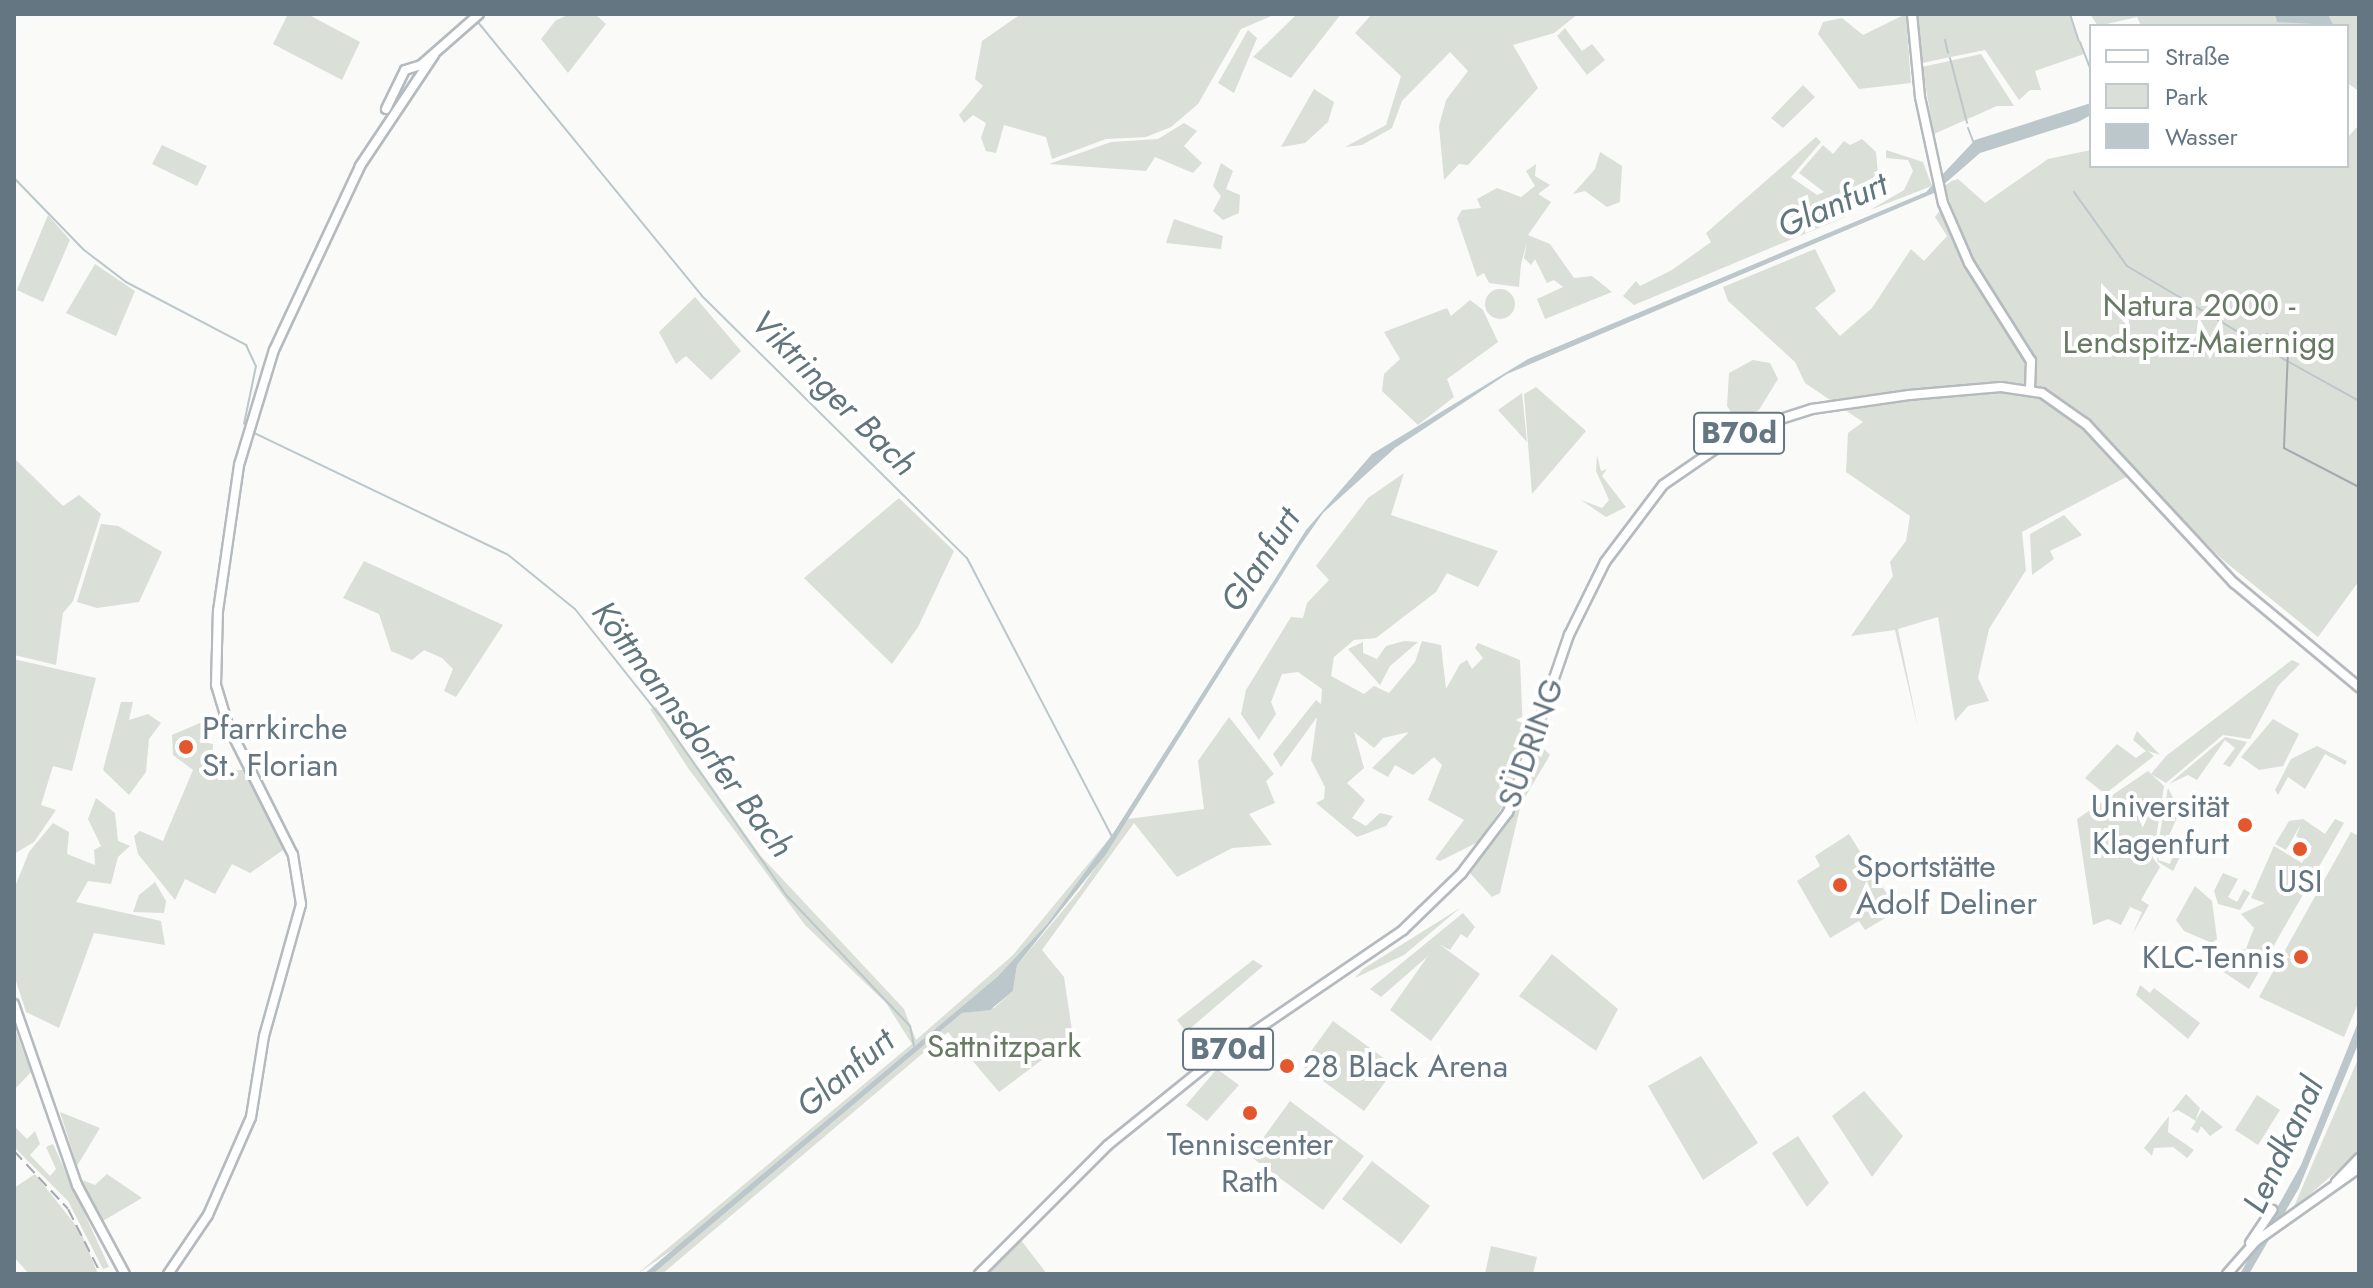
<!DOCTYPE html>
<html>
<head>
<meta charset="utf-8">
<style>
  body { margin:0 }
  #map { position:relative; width:2373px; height:1288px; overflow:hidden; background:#fafaf8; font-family:Jost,sans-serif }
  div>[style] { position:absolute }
  .green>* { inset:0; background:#dadfd7 }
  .round { border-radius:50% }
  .water>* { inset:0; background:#bbc7cb }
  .stream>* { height:2px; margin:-1px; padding:0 1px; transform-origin:1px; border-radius:1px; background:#bbc7cb }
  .roads { filter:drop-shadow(2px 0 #b5babe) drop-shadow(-2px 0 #b5babe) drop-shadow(0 2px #b5babe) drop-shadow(0 -2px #b5babe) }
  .major>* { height:8px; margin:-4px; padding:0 4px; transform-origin:4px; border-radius:4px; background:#fff }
  .tram>* { height:2px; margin:-1px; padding:0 1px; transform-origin:1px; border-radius:1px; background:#a2aab0 }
  .rail>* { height:2px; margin-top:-1px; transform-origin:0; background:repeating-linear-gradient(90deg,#a2aab0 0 12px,transparent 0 18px) }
  .dots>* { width:22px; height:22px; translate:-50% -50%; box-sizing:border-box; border:4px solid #fff; border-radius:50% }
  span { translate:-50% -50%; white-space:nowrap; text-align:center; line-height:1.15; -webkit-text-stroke:8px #fff; paint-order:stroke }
  .shield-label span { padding:2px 6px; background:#fff; border:2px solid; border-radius:6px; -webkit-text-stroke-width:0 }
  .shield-label { font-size:30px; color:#657683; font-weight:700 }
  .park-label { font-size:32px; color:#687a64 }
  .poi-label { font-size:32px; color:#657683 }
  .left { translate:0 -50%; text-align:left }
  .right { translate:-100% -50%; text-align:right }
  .street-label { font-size:32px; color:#657683 }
  .water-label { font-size:34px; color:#60757c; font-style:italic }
  .frame { position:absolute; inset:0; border:16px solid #657683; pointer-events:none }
  .legend { position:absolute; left:2089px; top:24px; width:260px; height:144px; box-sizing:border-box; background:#fff; border:2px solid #c1c8cd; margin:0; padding:10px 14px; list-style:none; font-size:24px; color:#657683 }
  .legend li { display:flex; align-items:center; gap:16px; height:40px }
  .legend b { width:40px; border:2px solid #c1c8cd }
</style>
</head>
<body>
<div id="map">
  <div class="green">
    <div style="clip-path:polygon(288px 14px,307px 14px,360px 42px,342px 80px,273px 44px)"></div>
    <div style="clip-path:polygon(571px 14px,595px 14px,606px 24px,568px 73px,541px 39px,556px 20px)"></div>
    <div style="clip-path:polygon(1021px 14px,1276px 14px,1241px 29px,1198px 104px,1171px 127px,1146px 137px,1106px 139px,1052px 159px,1046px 137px,1004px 125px,996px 153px,986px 151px,981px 138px,986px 123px,973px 115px,964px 123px,959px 115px,983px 86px,975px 79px,982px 41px)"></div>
    <div style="clip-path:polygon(1297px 14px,1341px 14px,1291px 78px,1253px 57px)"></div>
    <div style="clip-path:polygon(1372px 14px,1578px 14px,1554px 33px,1513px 45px,1538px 88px,1468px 165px,1459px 164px,1444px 180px,1439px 126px,1446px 100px,1468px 71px,1450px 52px,1402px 101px,1392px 128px,1362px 145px,1345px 147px,1386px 125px,1401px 76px,1355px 33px)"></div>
    <div style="clip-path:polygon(1906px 14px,1911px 83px,1859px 89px,1818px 34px,1823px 22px,1842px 18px,1863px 35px)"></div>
    <div style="clip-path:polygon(1918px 14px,2070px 14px,2084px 54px,2035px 71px,2041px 90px,2030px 90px,2019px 100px,1985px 50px,1922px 63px)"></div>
    <div style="clip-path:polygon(2090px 14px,2359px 14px,2359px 91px,2347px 83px,2347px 26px,2141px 26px,2137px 17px,2098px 26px)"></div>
    <div style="clip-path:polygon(1565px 28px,1582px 51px,1592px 44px,1605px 60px,1587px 75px,1557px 36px)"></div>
    <div style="clip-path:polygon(1248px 30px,1257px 38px,1234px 93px,1218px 83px)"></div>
    <div style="clip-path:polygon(1981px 54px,2014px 106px,1997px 106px,1934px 134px,1922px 67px)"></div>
    <div style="clip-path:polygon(1803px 85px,1815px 97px,1783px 128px,1771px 118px)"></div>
    <div style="clip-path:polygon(1314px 89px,1334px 102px,1328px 122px,1305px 143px,1281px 147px)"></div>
    <div style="clip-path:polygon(1184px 123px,1197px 131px,1184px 146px,1202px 163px,1193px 173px,1155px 157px,1146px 171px,1049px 164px,1111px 142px,1158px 139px)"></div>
    <div style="clip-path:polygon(2359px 125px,2359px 581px,2318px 637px,2223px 560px,2134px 473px,2231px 573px,2359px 679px,2230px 574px,2132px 474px,2022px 532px,2026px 570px,1989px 629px,1978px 678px,1989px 701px,1968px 706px,1955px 721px,1938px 617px,1898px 629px,1918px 728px,1895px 630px,1851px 636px,1893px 576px,1890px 562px,1906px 541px,1910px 516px,1846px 472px,1848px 433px,1863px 422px,1805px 383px,1795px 362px,1728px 301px,1723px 287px,1815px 249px,1836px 291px,1815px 308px,1840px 336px,1872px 308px,1911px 249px,1924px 261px,1947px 236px,1935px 217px,1941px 209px,1953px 239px,1961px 231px,1944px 186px,1952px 181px,1958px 179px,1985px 203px,2048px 159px,2091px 150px,2091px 166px,2347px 166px,2347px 138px)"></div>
    <div style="clip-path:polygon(1816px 137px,1821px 142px,1791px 177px,1817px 195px,1824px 192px,1799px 173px,1823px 145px,1833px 154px,1844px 141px,1850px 145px,1862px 139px,1876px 152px,1878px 174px,1844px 197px,1836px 195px,1845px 217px,1634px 305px,1623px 296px,1636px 281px,1640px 286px,1672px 270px,1711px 242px,1706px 233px)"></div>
    <div style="clip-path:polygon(162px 145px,207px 166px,197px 186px,152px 164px)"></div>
    <div style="clip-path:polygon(1886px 150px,1923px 162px,1932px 186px,1870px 210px,1904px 190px,1913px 171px,1908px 160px,1886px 158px)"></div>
    <div style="clip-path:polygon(1600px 152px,1622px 166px,1620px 202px,1607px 207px,1585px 191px,1573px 194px,1595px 169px)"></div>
    <div style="clip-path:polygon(1221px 163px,1233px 171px,1226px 189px,1240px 195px,1239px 213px,1223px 220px,1213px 211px,1221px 196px,1213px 186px)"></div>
    <div style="clip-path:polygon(1536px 164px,1535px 176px,1550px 185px,1538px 194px,1551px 202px,1528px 235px,1550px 244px,1574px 278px,1592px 276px,1612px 292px,1545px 319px,1537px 299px,1563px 287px,1554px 280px,1547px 283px,1535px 259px,1531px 265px,1524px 258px,1527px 242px,1521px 264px,1519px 287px,1489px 283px,1484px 273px,1477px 277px,1457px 218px,1462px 210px,1481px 208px,1477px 199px,1497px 188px,1521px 197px,1535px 186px,1526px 171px)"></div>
    <div style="clip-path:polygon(48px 215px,70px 240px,43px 302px,17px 290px)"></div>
    <div style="clip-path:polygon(1174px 219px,1223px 236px,1221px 249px,1166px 243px)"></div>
    <div style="clip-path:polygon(95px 264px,135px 291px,116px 336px,66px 313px)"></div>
    <div class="round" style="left:1485px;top:289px;width:30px;height:30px"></div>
    <div style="clip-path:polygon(695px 297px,741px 351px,711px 380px,686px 356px,676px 364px,659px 332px)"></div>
    <div style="clip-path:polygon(1470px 300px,1483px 310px,1498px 342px,1447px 379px,1454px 397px,1418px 425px,1382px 391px,1384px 374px,1400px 359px,1384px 332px,1447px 308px,1451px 316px)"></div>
    <div style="clip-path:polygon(1753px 360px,1770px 363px,1778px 379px,1759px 410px,1736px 420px,1727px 406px,1729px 373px)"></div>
    <div style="clip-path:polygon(1536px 387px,1586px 431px,1532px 494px,1524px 394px)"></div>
    <div style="clip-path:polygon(1522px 393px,1527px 442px,1498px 410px)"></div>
    <div style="clip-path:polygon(1597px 455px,1601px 471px,1607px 469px,1602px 476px,1626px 507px,1606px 517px,1581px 500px,1602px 508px,1609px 500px,1596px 471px)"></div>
    <div style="clip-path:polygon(14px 458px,63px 506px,79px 495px,101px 514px,73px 601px,63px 613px,56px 665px,14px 655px)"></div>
    <div style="clip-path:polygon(1404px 473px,1391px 515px,1498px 551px,1478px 587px,1447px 573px,1436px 592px,1376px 638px,1354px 640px,1334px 657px,1331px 676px,1364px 694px,1374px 686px,1389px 693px,1415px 662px,1422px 641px,1441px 645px,1446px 689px,1460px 664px,1467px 660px,1472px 669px,1483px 658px,1475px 648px,1478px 643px,1520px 660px,1524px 758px,1510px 796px,1478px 842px,1440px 861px,1435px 859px,1464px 820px,1428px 800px,1442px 765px,1434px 757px,1413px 775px,1395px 765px,1388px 777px,1372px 768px,1409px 732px,1383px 738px,1374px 748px,1354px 732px,1364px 768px,1347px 783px,1365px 800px,1352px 818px,1366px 826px,1380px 813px,1393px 816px,1386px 826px,1357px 837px,1316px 803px,1324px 799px,1325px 787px,1311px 760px,1317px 717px,1281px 767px,1273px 754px,1316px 700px,1321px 704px,1322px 689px,1298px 672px,1282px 674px,1271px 702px,1276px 714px,1259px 740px,1241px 714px,1246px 690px,1291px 617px,1303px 618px,1307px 603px,1329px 580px,1316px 566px,1368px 498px)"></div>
    <div style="clip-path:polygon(899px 498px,954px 551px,918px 627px,892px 664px,804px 578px)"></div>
    <div style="clip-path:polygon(2064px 515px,2082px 535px,2050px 551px,2054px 559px,2032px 575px,2030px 534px)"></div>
    <div style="clip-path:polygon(101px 524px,118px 526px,162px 552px,139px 602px,97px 608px,77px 602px)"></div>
    <div style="clip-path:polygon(364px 561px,503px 625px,456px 697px,444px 691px,453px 669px,442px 658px,424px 650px,412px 660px,391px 651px,379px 614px,343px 598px)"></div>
    <div style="clip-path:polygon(1404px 641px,1418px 642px,1390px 666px,1380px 685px,1348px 649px,1363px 642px,1363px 653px,1377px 659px,1386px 646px)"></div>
    <div style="clip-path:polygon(14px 659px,96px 678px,72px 771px,53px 766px,41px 805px,56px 810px,34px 842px,14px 854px)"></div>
    <div style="clip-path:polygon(2292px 660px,2300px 664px,2278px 686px,2250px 739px,2223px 735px,2166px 783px,2151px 774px,2166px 756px)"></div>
    <div style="clip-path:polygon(121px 702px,133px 702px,129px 720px,148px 714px,161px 723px,149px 739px,146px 772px,129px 795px,103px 770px)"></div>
    <div style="clip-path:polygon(656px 707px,760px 855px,904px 1009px,916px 1040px,1013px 955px,1108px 840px,1047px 924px,997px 977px,681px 1244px,637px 1274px,912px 1044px,886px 1003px,805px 925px,688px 768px,650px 709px)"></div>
    <div style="clip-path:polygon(1229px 717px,1274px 774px,1266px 781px,1275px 803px,1249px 814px,1272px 845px,1232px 848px,1177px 877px,1134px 823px,1042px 950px,1064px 977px,1073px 1037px,999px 1092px,948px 1032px,662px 1274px,653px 1274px,962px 1013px,994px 1008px,1013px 991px,1017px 965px,1080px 890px,1128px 819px,1204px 809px,1198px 761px)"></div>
    <div style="clip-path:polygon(2273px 719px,2299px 734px,2283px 766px,2259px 770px,2241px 757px)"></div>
    <div style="clip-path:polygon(202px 722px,206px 730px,199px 741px,213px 744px,212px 770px,247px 770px,286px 848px,250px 873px,232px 864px,215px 894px,185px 879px,175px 900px,138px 854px,134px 836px,140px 831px,163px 841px,193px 770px,173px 755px,172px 735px)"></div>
    <div style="clip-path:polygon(2137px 731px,2160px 755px,2148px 751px,2154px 756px,2105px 794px,2085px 778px,2117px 744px,2136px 758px,2146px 751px,2133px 740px)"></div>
    <div style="clip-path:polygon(2225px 737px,2247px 742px,2230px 767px,2223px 764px,2235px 748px,2225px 740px,2197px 780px,2188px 775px,2169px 784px)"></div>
    <div style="clip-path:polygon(1538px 743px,1550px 755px,1521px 804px,1500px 893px,1492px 897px,1470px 873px,1506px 824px)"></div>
    <div style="clip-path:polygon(2317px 746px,2347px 761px,2345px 765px,2325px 754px,2305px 789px,2288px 777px,2278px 795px,2275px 790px,2291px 759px)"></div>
    <div style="clip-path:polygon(2148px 771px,2164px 786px,2153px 858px,2160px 867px,2141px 900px,2149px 905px,2132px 935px,2142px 912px,2130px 907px,2121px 925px,2108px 919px,2093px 925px,2077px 819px)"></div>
    <div style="clip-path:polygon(2168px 788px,2180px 811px,2158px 860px,2170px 864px,2177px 845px,2184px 849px,2173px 871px,2158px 862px,2156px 856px)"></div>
    <div style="clip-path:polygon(96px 798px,115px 813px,118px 841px,130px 846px,118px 857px,111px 884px,88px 881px,76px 902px,161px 921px,165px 945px,94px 933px,59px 1028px,26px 1012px,14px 975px,14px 889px,29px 852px,53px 823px,69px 832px,67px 854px,95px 865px,94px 850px,101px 846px,88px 819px)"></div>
    <div style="clip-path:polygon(2303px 819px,2325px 834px,2335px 819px,2344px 823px,2249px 989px,2222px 971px,2233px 950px,2246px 949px,2254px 928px,2241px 914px,2265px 903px,2251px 898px,2274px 846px,2302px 863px,2312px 846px,2296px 836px,2301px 824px,2286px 850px,2275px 844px,2289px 821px)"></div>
    <div style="clip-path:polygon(2351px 832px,2359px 836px,2359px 1001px,2344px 1037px,2259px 997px)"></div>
    <div style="clip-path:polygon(1849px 834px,1887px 894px,1878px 900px,1887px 917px,1865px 930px,1859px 921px,1830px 938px,1797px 881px,1820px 866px,1815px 856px)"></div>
    <div style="clip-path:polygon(2223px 873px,2238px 879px,2228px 897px,2237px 902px,2244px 889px,2250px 893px,2240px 910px,2218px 904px,2214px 891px)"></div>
    <div style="clip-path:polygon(155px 882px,166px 901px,164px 913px,133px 912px,139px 895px)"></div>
    <div style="clip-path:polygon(2195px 886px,2212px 901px,2217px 939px,2212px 943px,2184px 931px,2176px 920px)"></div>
    <div style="clip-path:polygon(1460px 908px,1404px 955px,1355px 978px,1363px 969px)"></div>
    <div style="clip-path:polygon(1463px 913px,1475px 927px,1467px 938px,1461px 934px,1450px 950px,1439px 944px,1480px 974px,1431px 1041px,1390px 1010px,1428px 956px,1381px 997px,1370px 989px)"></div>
    <div style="clip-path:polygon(1552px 954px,1618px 1009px,1596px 1051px,1519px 996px)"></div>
    <div style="clip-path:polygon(1253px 960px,1263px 966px,1186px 1032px,1177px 1020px)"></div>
    <div style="clip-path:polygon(2140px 985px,2150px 993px,2154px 988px,2200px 1023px,2188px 1039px,2136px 995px)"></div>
    <div style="clip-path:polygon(1333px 1021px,1396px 1067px,1364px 1111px,1301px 1065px)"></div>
    <div style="clip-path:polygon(14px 1026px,31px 1072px,15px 1089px,14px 1088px)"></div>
    <div style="clip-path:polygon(1701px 1056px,1758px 1143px,1703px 1180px,1648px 1086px)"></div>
    <div style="clip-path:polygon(2359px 1057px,2359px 1152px,2294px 1208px,2295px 1204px)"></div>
    <div style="clip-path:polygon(1217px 1069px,1239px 1085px,1207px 1121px,1186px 1105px)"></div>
    <div style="clip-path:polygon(1864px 1091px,1903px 1136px,1872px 1177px,1832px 1116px)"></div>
    <div style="clip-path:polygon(2186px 1094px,2200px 1108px,2195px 1121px,2202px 1110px,2223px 1127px,2210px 1136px,2201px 1126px,2198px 1133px,2191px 1129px,2196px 1121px,2178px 1110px,2171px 1113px)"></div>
    <div style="clip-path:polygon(2257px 1095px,2280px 1110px,2258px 1145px,2235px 1130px)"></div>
    <div style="clip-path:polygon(1290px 1101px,1364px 1156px,1323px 1210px,1250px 1156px)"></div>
    <div style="clip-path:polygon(60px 1112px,100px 1128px,77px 1166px)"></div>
    <div style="clip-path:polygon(2169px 1116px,2168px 1132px,2194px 1150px,2187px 1158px,2173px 1147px,2154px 1148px,2152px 1156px,2144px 1148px)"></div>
    <div style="clip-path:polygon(16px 1128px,27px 1139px,35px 1131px,40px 1144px,30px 1155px,50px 1176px,56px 1169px,46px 1147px,53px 1144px,109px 1267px,103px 1269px,68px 1201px,14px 1147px)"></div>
    <div style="clip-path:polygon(1798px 1136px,1829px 1183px,1807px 1207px,1772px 1153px)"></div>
    <div style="clip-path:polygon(1372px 1161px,1430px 1206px,1401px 1244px,1342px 1199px)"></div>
    <div style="clip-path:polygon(35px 1174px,81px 1232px,98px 1274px,29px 1274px,14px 1257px,14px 1188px)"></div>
    <div style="clip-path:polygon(107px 1174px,142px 1198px,101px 1222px,82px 1180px,95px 1185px)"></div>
    <div style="clip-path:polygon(1017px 1235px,1047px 1274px,983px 1274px)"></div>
    <div style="clip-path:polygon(1491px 1246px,1537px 1257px,1533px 1274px,1485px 1274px)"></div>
  </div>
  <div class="water">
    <div style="clip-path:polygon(2275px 14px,2328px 14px,2333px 25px,2277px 22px)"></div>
    <div style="clip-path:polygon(2091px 103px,2091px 115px,2078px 122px,1980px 153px,1934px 193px,1507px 374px,1395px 448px,1323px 513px,1300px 546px,1106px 854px,1017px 965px,1013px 991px,990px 1010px,962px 1013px,653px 1274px,644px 1274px,997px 977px,1047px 924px,1114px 832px,1306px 530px,1372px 454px,1528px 359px,1926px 192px,1975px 140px)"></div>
    <div style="clip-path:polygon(2359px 1020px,2359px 1042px,2299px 1188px,2249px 1274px,2240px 1274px,2301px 1165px)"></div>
  </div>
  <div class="stream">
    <div style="left:2070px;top:14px;width:28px;rotate:72deg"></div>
    <div style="left:477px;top:21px;width:355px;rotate:50.7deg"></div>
    <div style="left:702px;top:296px;width:373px;rotate:44.7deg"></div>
    <div style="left:967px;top:558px;width:314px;rotate:62.5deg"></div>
    <div style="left:1945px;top:40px;width:13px;rotate:77deg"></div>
    <div style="left:2080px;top:42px;width:31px;rotate:69deg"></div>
    <div style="left:1950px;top:58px;width:67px;rotate:75.3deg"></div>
    <div style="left:1968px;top:128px;width:19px;rotate:69deg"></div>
    <div style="left:14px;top:178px;width:100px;rotate:45.8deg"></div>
    <div style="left:84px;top:250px;width:53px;rotate:37.3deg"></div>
    <div style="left:126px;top:282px;width:136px;rotate:27.7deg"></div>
    <div style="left:246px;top:345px;width:23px;rotate:65deg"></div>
    <div style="left:256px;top:366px;width:59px;rotate:101.7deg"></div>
    <div style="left:2074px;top:192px;width:91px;rotate:54.4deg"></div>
    <div style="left:2127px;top:266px;width:186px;rotate:30.7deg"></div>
    <div style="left:2289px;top:362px;width:80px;rotate:29.1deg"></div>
    <div style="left:254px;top:433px;width:280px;rotate:25.6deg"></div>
    <div style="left:507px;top:554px;width:87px;rotate:39deg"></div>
    <div style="left:575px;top:609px;width:144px;rotate:51.5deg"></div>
    <div style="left:665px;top:722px;width:213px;rotate:55deg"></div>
    <div style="left:787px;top:896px;width:179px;rotate:46.6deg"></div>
    <div style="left:910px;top:1026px;width:20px;rotate:79deg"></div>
  </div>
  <div class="roads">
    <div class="major">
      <div style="left:1912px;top:14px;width:83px;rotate:84.5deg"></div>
      <div style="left:1920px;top:97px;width:108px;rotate:77.8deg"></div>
      <div style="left:1943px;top:203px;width:65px;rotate:66.6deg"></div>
      <div style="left:1969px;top:263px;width:116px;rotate:57.7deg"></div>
      <div style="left:2031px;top:361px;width:28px;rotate:92deg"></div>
      <div style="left:386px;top:109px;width:43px;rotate:-64deg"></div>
      <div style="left:405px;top:70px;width:17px;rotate:-17deg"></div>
      <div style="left:421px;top:65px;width:77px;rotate:-41.3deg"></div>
      <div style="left:14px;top:1004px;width:192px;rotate:70.8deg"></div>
      <div style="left:77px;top:1185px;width:101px;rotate:61.7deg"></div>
      <div style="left:2336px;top:1182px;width:33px;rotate:-46deg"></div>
      <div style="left:2250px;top:1243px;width:40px;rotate:-56deg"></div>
      <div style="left:168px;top:1274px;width:71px;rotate:-55.9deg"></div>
      <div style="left:208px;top:1215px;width:107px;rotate:-66.3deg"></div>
      <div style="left:251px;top:1117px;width:82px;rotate:-80.9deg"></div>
      <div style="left:264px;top:1036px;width:137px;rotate:-74.3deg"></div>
      <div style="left:301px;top:904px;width:50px;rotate:-99.3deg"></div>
      <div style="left:293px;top:855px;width:142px;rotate:-116.7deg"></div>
      <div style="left:229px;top:728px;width:45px;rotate:-106.8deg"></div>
      <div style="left:216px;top:685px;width:74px;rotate:-88.5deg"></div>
      <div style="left:218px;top:611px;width:148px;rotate:-81.8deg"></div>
      <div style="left:239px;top:465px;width:120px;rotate:-73.1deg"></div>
      <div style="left:274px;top:350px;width:203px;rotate:-64.9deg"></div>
      <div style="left:360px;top:166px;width:133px;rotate:-56.3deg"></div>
      <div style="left:979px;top:1274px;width:182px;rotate:-45deg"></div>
      <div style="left:1108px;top:1145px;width:140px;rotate:-38.9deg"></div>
      <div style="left:1217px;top:1057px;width:225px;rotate:-34.3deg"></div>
      <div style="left:1403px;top:930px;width:81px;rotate:-44deg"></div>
      <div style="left:1461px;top:874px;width:78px;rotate:-52.8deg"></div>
      <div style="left:1508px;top:812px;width:187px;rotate:-71deg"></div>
      <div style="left:1569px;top:635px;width:81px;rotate:-63.7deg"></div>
      <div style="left:1605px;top:562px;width:96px;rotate:-53deg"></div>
      <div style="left:1663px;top:485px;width:93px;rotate:-34.5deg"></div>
      <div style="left:1740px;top:432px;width:76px;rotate:-17.7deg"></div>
      <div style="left:1812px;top:409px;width:98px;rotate:-8.2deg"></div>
      <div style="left:1909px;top:395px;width:92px;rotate:-5deg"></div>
      <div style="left:2001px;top:387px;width:41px;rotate:8.3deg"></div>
      <div style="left:2042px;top:393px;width:54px;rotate:35.2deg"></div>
      <div style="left:2086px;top:424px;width:217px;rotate:47.1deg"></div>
      <div style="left:2234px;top:583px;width:163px;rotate:39.8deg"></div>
      <div style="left:2227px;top:1274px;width:44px;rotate:-48.7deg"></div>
      <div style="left:2256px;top:1241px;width:126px;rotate:-35.3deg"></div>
    </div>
  </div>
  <div class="tram">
    <div style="left:2267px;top:334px;width:27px;rotate:39deg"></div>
    <div style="left:2288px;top:351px;width:97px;rotate:92.4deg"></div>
    <div style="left:2284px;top:448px;width:85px;rotate:27.5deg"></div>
  </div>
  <div class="rail">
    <div style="left:14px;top:1151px;width:79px;rotate:47deg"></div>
    <div style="left:68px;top:1209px;width:73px;rotate:63.1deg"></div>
  </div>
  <div class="dots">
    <div style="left:186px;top:747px;background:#e4572e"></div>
    <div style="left:2245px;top:825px;background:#e4572e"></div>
    <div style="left:2300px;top:849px;background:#e4572e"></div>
    <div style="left:1840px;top:885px;background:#e4572e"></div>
    <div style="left:2301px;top:957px;background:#e4572e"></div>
    <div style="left:1287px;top:1066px;background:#e4572e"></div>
    <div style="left:1250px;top:1113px;background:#e4572e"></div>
  </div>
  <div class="shield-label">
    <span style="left:1739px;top:433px">B70d</span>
    <span style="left:1228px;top:1049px">B70d</span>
  </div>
  <div class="park-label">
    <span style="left:2199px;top:324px">Natura 2000 -<br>Lendspitz-Maiernigg</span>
    <span style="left:1004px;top:1046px">Sattnitzpark</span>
  </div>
  <div class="poi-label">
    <span class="left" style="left:202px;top:747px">Pfarrkirche<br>St. Florian</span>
    <span class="right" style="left:2229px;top:825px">Universität<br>Klagenfurt</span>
    <span class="left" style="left:1856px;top:885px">Sportstätte<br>Adolf Deliner</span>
    <span style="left:2300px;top:881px">USI</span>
    <span class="right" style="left:2285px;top:957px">KLC-Tennis</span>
    <span class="left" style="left:1303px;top:1066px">28 Black Arena</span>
    <span style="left:1250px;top:1163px">Tenniscenter<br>Rath</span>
  </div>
  <div class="street-label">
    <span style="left:1531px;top:743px;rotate:-70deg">SÜDRING</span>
  </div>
  <div class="water-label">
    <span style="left:1832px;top:205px;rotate:-23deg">Glanfurt</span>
    <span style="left:834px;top:393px;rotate:45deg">Viktringer Bach</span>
    <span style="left:1260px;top:560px;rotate:-57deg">Glanfurt</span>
    <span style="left:693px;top:729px;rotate:53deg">Köttmannsdorfer Bach</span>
    <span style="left:845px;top:1073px;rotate:-40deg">Glanfurt</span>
    <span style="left:2283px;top:1145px;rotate:-65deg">Lendkanal</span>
  </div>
  <div class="frame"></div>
  <ul class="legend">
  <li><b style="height:10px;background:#fff"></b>Straße</li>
  <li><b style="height:22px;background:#dadfd7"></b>Park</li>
  <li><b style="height:22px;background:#bbc7cb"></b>Wasser</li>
  </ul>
</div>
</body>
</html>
